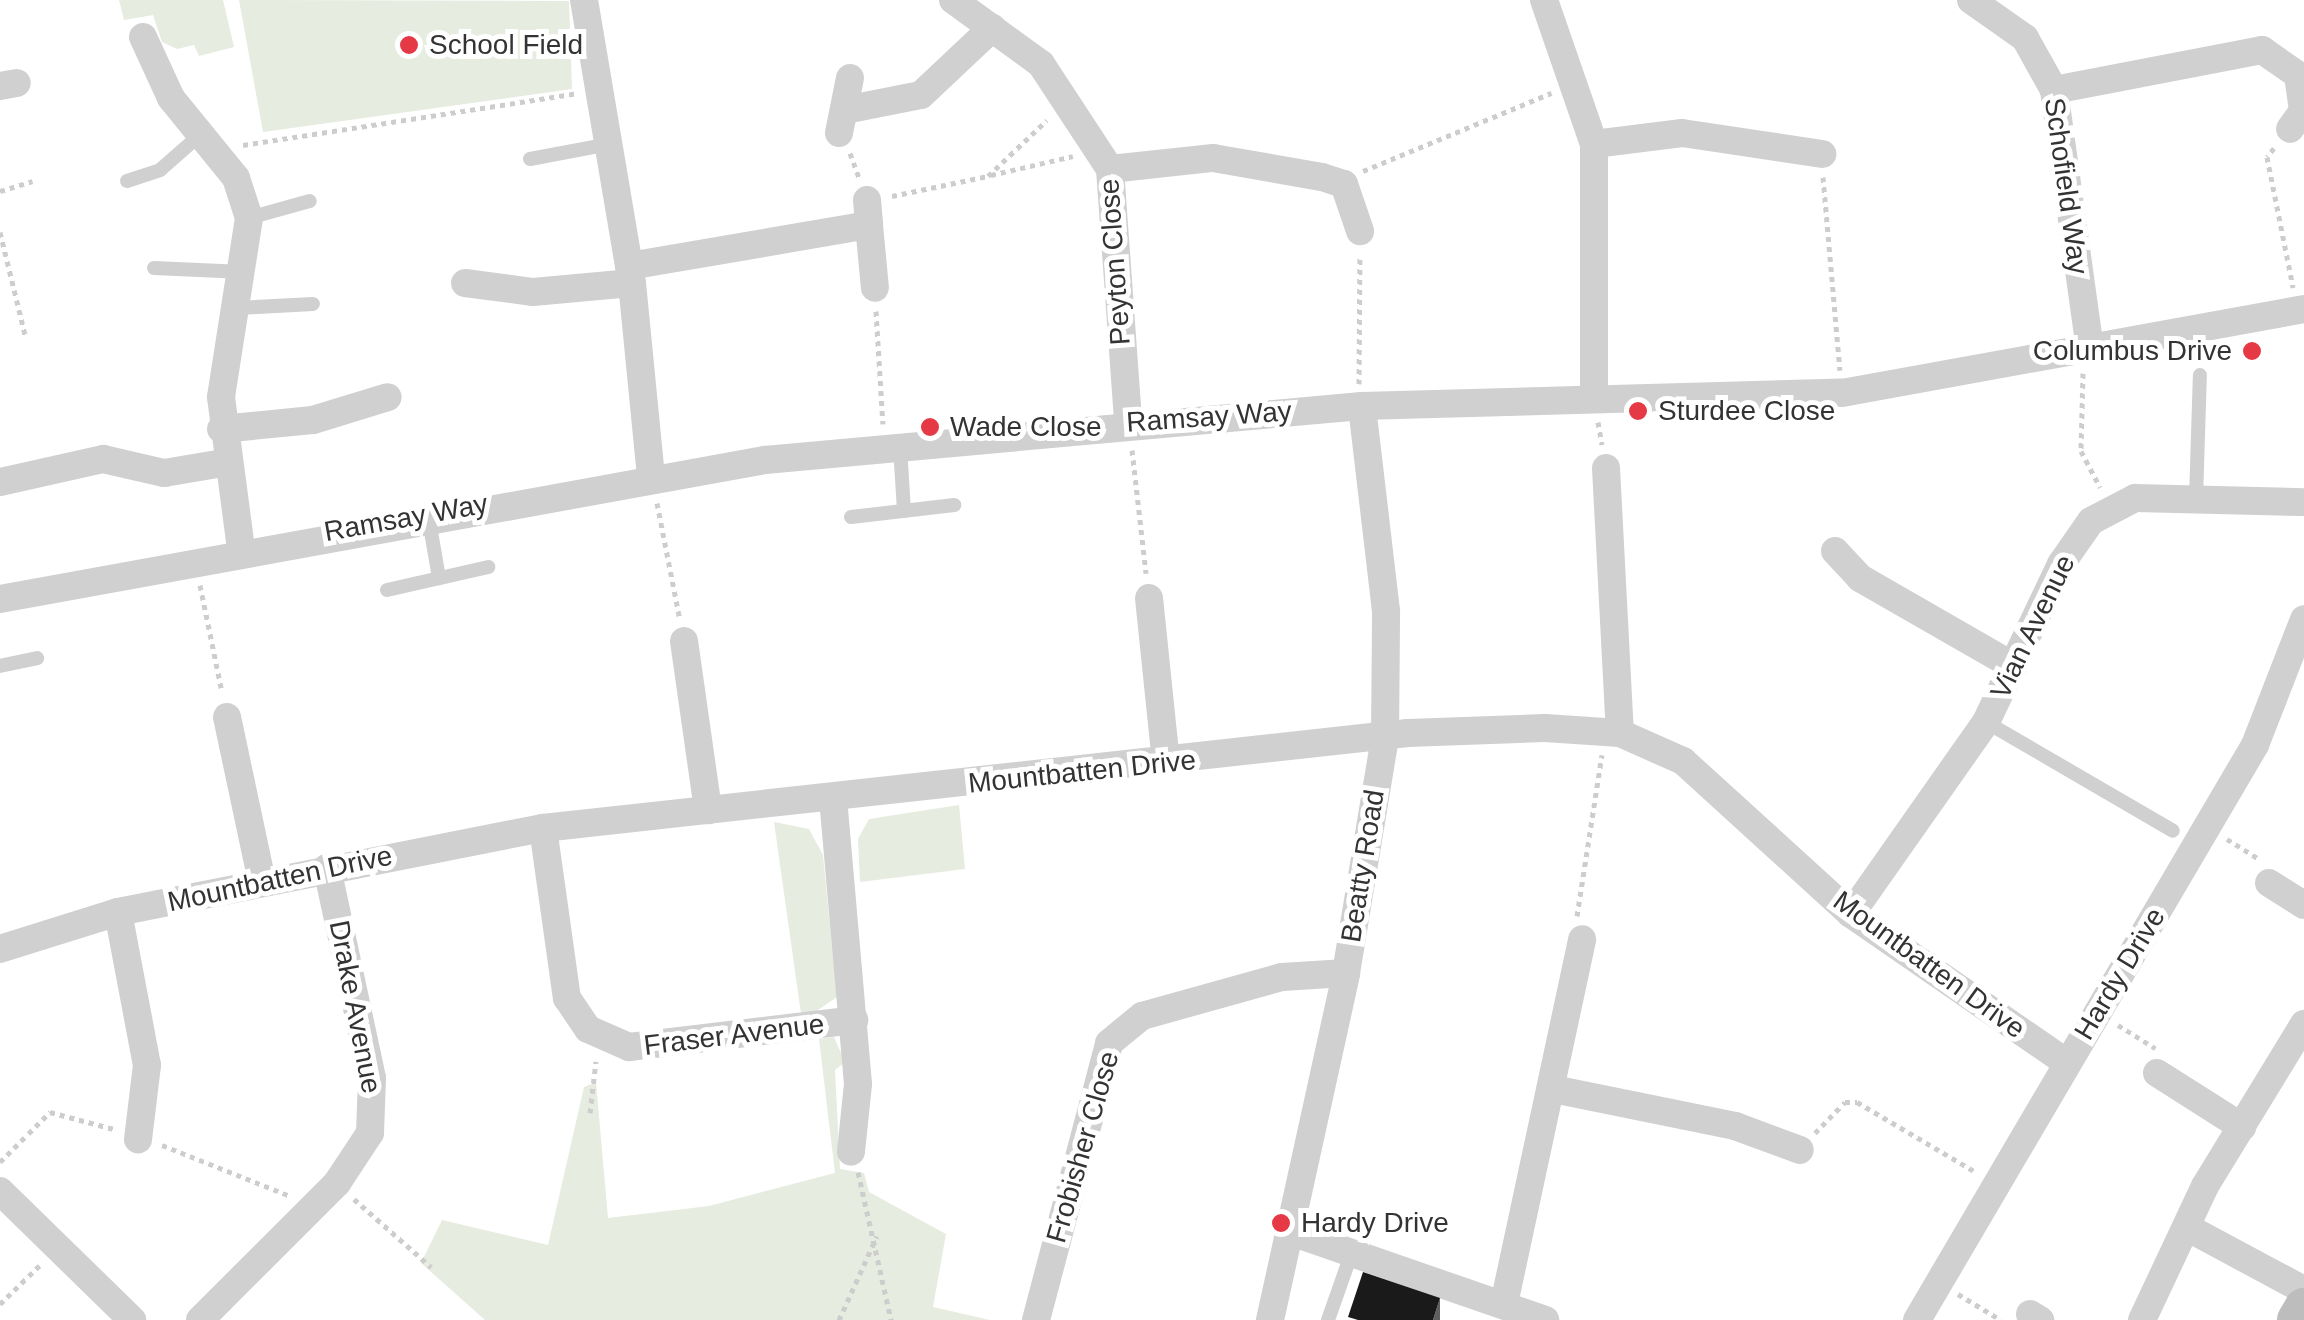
<!DOCTYPE html>
<html>
<head>
<meta charset="utf-8">
<style>
  body { margin:0 }
  #map { position:relative; width:2304px; height:1320px; overflow:hidden; background:#fff; font-family:Arial,sans-serif }
  div>[style] { position:absolute }
  .green>* { inset:0; background:#e6ecdf }
  .path>* { height:5px; margin-top:-2.5px; transform-origin:0; background:repeating-linear-gradient(90deg,#cdcdcd 0 5px,transparent 0 10px) }
  .lane>* { height:14px; margin:-7px; padding:0 7px; transform-origin:7px; border-radius:7px; background:#d0d0d0 }
  .street>* { height:28px; margin:-14px; padding:0 14px; transform-origin:14px; border-radius:14px; background:#d0d0d0 }
  .secondary>* { height:40px; margin:-20px; padding:0 20px; transform-origin:20px; border-radius:20px; background:#bdbdbd }
  .shaded-wall>* { inset:0; background:#5f5f5f }
  .building>* { inset:0; background:#1a1a1a }
  .dots>* { width:28px; height:28px; translate:-50% -50%; box-sizing:border-box; border:5px solid #fff; border-radius:50% }
  span { translate:-50% -50%; white-space:nowrap; text-align:center; line-height:1.15; -webkit-text-stroke:10px #fff; paint-order:stroke }
  .poi-label { font-size:28px; color:#333 }
  .left { translate:0 -50%; text-align:left }
  .right { translate:-100% -50%; text-align:right }
  .street-label { font-size:28px; color:#333 }
</style>
</head>
<body>
<div id="map">
  <div class="green">
    <div style="clip-path:polygon(119px 0,223px 0,234px 47px,199px 56px,194px 45px,177px 49px,162px 42px,153px 15px,124px 20px)"></div>
    <div style="clip-path:polygon(239px 0,569px 1px,572px 89px,263px 132px)"></div>
    <div style="clip-path:polygon(959px 805px,965px 869px,860px 882px,858px 839px,869px 819px)"></div>
    <div style="clip-path:polygon(774px 822px,809px 829px,823px 855px,837px 997px,815px 1012px,801px 1014px)"></div>
    <div style="clip-path:polygon(834px 1037px,845px 1062px,835px 1070px,840px 1169px,864px 1173px,869px 1192px,946px 1234px,933px 1307px,990px 1320px,485px 1320px,421px 1263px,442px 1220px,548px 1245px,584px 1087px,596px 1082px,608px 1218px,709px 1206px,835px 1173px,819px 1039px)"></div>
  </div>
  <div class="path">
    <div style="left:243px;top:145px;width:338px;rotate:-8.8deg"></div>
    <div style="left:2274px;top:148px;width:11px;rotate:128deg"></div>
    <div style="left:2267px;top:157px;width:133px;rotate:78.7deg"></div>
    <div style="left:850px;top:153px;width:29px;rotate:70deg"></div>
    <div style="left:1363px;top:171px;width:204px;rotate:-22.5deg"></div>
    <div style="left:991px;top:175px;width:84px;rotate:-13deg"></div>
    <div style="left:1823px;top:177px;width:194px;rotate:85deg"></div>
    <div style="left:0;top:191px;width:34px;rotate:-17deg"></div>
    <div style="left:892px;top:196px;width:98px;rotate:-11.8deg"></div>
    <div style="left:988px;top:176px;width:81px;rotate:-43.5deg"></div>
    <div style="left:0;top:232px;width:110px;rotate:76.3deg"></div>
    <div style="left:876px;top:311px;width:113px;rotate:86.5deg"></div>
    <div style="left:2083px;top:373px;width:78px;rotate:91.5deg"></div>
    <div style="left:2081px;top:451px;width:41px;rotate:62.2deg"></div>
    <div style="left:1359px;top:384px;width:129px;rotate:-89.6deg"></div>
    <div style="left:1598px;top:422px;width:23px;rotate:80deg"></div>
    <div style="left:1132px;top:450px;width:124px;rotate:83.5deg"></div>
    <div style="left:657px;top:503px;width:119px;rotate:78.9deg"></div>
    <div style="left:200px;top:585px;width:109px;rotate:78.4deg"></div>
    <div style="left:2227px;top:839px;width:39px;rotate:32deg"></div>
    <div style="left:1577px;top:916px;width:163px;rotate:-81.2deg"></div>
    <div style="left:2118px;top:1025px;width:44px;rotate:31.9deg"></div>
    <div style="left:590px;top:1113px;width:52px;rotate:-83.4deg"></div>
    <div style="left:1815px;top:1133px;width:43px;rotate:-45.9deg"></div>
    <div style="left:1845px;top:1102px;width:12px"></div>
    <div style="left:1857px;top:1102px;width:138px;rotate:30.5deg"></div>
    <div style="left:162px;top:1145px;width:138px;rotate:21.7deg"></div>
    <div style="left:0;top:1162px;width:71px;rotate:-45deg"></div>
    <div style="left:50px;top:1112px;width:66px;rotate:14.9deg"></div>
    <div style="left:858px;top:1172px;width:152px;rotate:77.4deg"></div>
    <div style="left:354px;top:1199px;width:103px;rotate:41.4deg"></div>
    <div style="left:1958px;top:1294px;width:50px;rotate:31.2deg"></div>
    <div style="left:0;top:1304px;width:57px;rotate:-44.3deg"></div>
    <div style="left:839px;top:1320px;width:92px;rotate:-65.7deg"></div>
  </div>
  <div class="lane">
    <div style="left:530px;top:159px;width:75px;rotate:-10.7deg"></div>
    <div style="left:127px;top:181px;width:35px;rotate:-18deg"></div>
    <div style="left:160px;top:170px;width:55px;rotate:-41.3deg"></div>
    <div style="left:249px;top:218px;width:63px;rotate:-15.6deg"></div>
    <div style="left:154px;top:268px;width:90px;rotate:2.5deg"></div>
    <div style="left:238px;top:308px;width:75px;rotate:-3.1deg"></div>
    <div style="left:900px;top:447px;width:64px;rotate:86.4deg"></div>
    <div style="left:2196px;top:499px;width:124px;rotate:-88.2deg"></div>
    <div style="left:851px;top:517px;width:104px;rotate:-6.6deg"></div>
    <div style="left:429px;top:520px;width:59px;rotate:80.2deg"></div>
    <div style="left:387px;top:590px;width:104px;rotate:-12.8deg"></div>
    <div style="left:0;top:666px;width:38px;rotate:-12deg"></div>
    <div style="left:1986px;top:722px;width:216px;rotate:30.2deg"></div>
    <div style="left:1328px;top:1320px;width:72px;rotate:-70.6deg"></div>
  </div>
  <div class="street">
    <div style="left:584px;top:0;width:287px;rotate:80.4deg"></div>
    <div style="left:632px;top:283px;width:194px;rotate:84.4deg"></div>
    <div style="left:953px;top:0;width:109px;rotate:36deg"></div>
    <div style="left:1041px;top:64px;width:126px;rotate:56.7deg"></div>
    <div style="left:1110px;top:169px;width:254px;rotate:85.9deg"></div>
    <div style="left:1544px;top:0;width:152px;rotate:70.9deg"></div>
    <div style="left:1594px;top:144px;width:252px;rotate:90deg"></div>
    <div style="left:1971px;top:0;width:66px;rotate:35.1deg"></div>
    <div style="left:2025px;top:38px;width:60px;rotate:60.9deg"></div>
    <div style="left:2054px;top:90px;width:260px;rotate:82.1deg"></div>
    <div style="left:143px;top:37px;width:67px;rotate:65.3deg"></div>
    <div style="left:171px;top:98px;width:103px;rotate:50.9deg"></div>
    <div style="left:236px;top:178px;width:42px;rotate:72deg"></div>
    <div style="left:249px;top:218px;width:181px;rotate:98.9deg"></div>
    <div style="left:221px;top:397px;width:152px;rotate:82.5deg"></div>
    <div style="left:0;top:86px;width:17px;rotate:-10deg"></div>
    <div style="left:2054px;top:90px;width:212px;rotate:-10.9deg"></div>
    <div style="left:2262px;top:50px;width:44px;rotate:34.8deg"></div>
    <div style="left:2298px;top:75px;width:36px;rotate:82deg"></div>
    <div style="left:2303px;top:111px;width:22px;rotate:126deg"></div>
    <div style="left:850px;top:109px;width:72px;rotate:-11.2deg"></div>
    <div style="left:921px;top:95px;width:98px;rotate:-43.3deg"></div>
    <div style="left:839px;top:133px;width:56px;rotate:-78.7deg"></div>
    <div style="left:1594px;top:144px;width:89px;rotate:-7.1deg"></div>
    <div style="left:1682px;top:133px;width:142px;rotate:8.5deg"></div>
    <div style="left:1110px;top:169px;width:104px;rotate:-6.1deg"></div>
    <div style="left:1213px;top:158px;width:111px;rotate:9.9deg"></div>
    <div style="left:1322px;top:177px;width:23px;rotate:18deg"></div>
    <div style="left:1344px;top:184px;width:50px;rotate:71.2deg"></div>
    <div style="left:867px;top:200px;width:25px;rotate:85deg"></div>
    <div style="left:629px;top:266px;width:243px;rotate:-9.7deg"></div>
    <div style="left:869px;top:225px;width:63px;rotate:84.6deg"></div>
    <div style="left:465px;top:283px;width:69px;rotate:7.5deg"></div>
    <div style="left:533px;top:292px;width:99px;rotate:-5.2deg"></div>
    <div style="left:221px;top:429px;width:92px;rotate:-5.6deg"></div>
    <div style="left:313px;top:420px;width:78px;rotate:-17deg"></div>
    <div style="left:1606px;top:468px;width:265px;rotate:87deg"></div>
    <div style="left:0;top:482px;width:106px;rotate:-12.6deg"></div>
    <div style="left:103px;top:459px;width:63px;rotate:12.9deg"></div>
    <div style="left:164px;top:473px;width:60px;rotate:-9.6deg"></div>
    <div style="left:1835px;top:551px;width:37px;rotate:47deg"></div>
    <div style="left:1860px;top:578px;width:177px;rotate:29.9deg"></div>
    <div style="left:1149px;top:598px;width:166px;rotate:84.1deg"></div>
    <div style="left:0;top:599px;width:778px;rotate:-10.3deg"></div>
    <div style="left:765px;top:460px;width:599px;rotate:-5.17deg"></div>
    <div style="left:1362px;top:406px;width:480px;rotate:-1.6deg"></div>
    <div style="left:1842px;top:393px;width:470px;rotate:-10.3deg"></div>
    <div style="left:684px;top:641px;width:171px;rotate:81.9deg"></div>
    <div style="left:227px;top:717px;width:169px;rotate:78deg"></div>
    <div style="left:833px;top:798px;width:287px;rotate:85deg"></div>
    <div style="left:858px;top:1084px;width:68px;rotate:95.9deg"></div>
    <div style="left:543px;top:828px;width:172px;rotate:82deg"></div>
    <div style="left:567px;top:998px;width:37px;rotate:56deg"></div>
    <div style="left:588px;top:1029px;width:45px;rotate:23.7deg"></div>
    <div style="left:629px;top:1047px;width:227px;rotate:-6.8deg"></div>
    <div style="left:2269px;top:883px;width:41px;rotate:32.2deg"></div>
    <div style="left:118px;top:912px;width:156px;rotate:79.3deg"></div>
    <div style="left:147px;top:1065px;width:75px;rotate:96.9deg"></div>
    <div style="left:1851px;top:914px;width:235px;rotate:-54.9deg"></div>
    <div style="left:1986px;top:722px;width:175px;rotate:-64.6deg"></div>
    <div style="left:2061px;top:564px;width:52px;rotate:-55.1deg"></div>
    <div style="left:2091px;top:521px;width:50px;rotate:-27.6deg"></div>
    <div style="left:2135px;top:498px;width:169px;rotate:1.4deg"></div>
    <div style="left:0;top:949px;width:124px;rotate:-17.4deg"></div>
    <div style="left:118px;top:912px;width:433px;rotate:-11.2deg"></div>
    <div style="left:543px;top:828px;width:870px;rotate:-6.27deg"></div>
    <div style="left:1408px;top:733px;width:137px;rotate:-2.1deg"></div>
    <div style="left:1545px;top:728px;width:75px;rotate:3.8deg"></div>
    <div style="left:1620px;top:733px;width:69px;rotate:24deg"></div>
    <div style="left:1683px;top:761px;width:227px;rotate:42.3deg"></div>
    <div style="left:1851px;top:914px;width:262px;rotate:34.6deg"></div>
    <div style="left:2157px;top:1073px;width:101px;rotate:32.4deg"></div>
    <div style="left:1553px;top:1089px;width:186px;rotate:11.5deg"></div>
    <div style="left:1735px;top:1126px;width:69px;rotate:20.3deg"></div>
    <div style="left:0;top:1191px;width:185px;rotate:44.3deg"></div>
    <div style="left:2190px;top:1229px;width:129px;rotate:28.2deg"></div>
    <div style="left:1294px;top:1233px;width:266px;rotate:19.1deg"></div>
    <div style="left:1504px;top:1304px;width:373px;rotate:-77.9deg"></div>
    <div style="left:2030px;top:1314px;width:12px;rotate:31deg"></div>
    <div style="left:200px;top:1320px;width:194px;rotate:-45deg"></div>
    <div style="left:337px;top:1183px;width:60px;rotate:-56.6deg"></div>
    <div style="left:370px;top:1133px;width:55px;rotate:-87.9deg"></div>
    <div style="left:372px;top:1078px;width:215px;rotate:-102.1deg"></div>
    <div style="left:1036px;top:1320px;width:286px;rotate:-75.2deg"></div>
    <div style="left:1109px;top:1043px;width:43px;rotate:-39.3deg"></div>
    <div style="left:1142px;top:1016px;width:145px;rotate:-15.6deg"></div>
    <div style="left:1282px;top:977px;width:64px;rotate:-3.6deg"></div>
    <div style="left:1270px;top:1320px;width:355px;rotate:-77.6deg"></div>
    <div style="left:1346px;top:973px;width:238px;rotate:-80.6deg"></div>
    <div style="left:1385px;top:738px;width:127px;rotate:-89.5deg"></div>
    <div style="left:1386px;top:611px;width:206px;rotate:-96.7deg"></div>
    <div style="left:1917px;top:1320px;width:667px;rotate:-59.55deg"></div>
    <div style="left:2255px;top:745px;width:135px;rotate:-68.7deg"></div>
    <div style="left:2142px;top:1320px;width:148px;rotate:-64.8deg"></div>
    <div style="left:2205px;top:1186px;width:190px;rotate:-58.6deg"></div>
  </div>
  <div class="secondary">
    <div style="left:2297px;top:1320px;width:14px;rotate:-60deg"></div>
  </div>
  <div class="shaded-wall">
    <div style="clip-path:polygon(1440px 1298px,1440px 1320px,1433px 1320px)"></div>
  </div>
  <div class="building">
    <div style="clip-path:polygon(1363px 1272px,1440px 1298px,1433px 1320px,1358px 1320px,1348px 1317px)"></div>
  </div>
  <div class="dots">
    <div style="left:409px;top:45px;background:#e63946"></div>
    <div style="left:2252px;top:351px;background:#e63946"></div>
    <div style="left:1638px;top:411px;background:#e63946"></div>
    <div style="left:930px;top:427px;background:#e63946"></div>
    <div style="left:1281px;top:1223px;background:#e63946"></div>
  </div>
  <div class="poi-label">
    <span class="left" style="left:429px;top:45px">School Field</span>
    <span class="right" style="left:2232px;top:351px">Columbus Drive</span>
    <span class="left" style="left:1658px;top:411px">Sturdee Close</span>
    <span class="left" style="left:950px;top:427px">Wade Close</span>
    <span class="left" style="left:1301px;top:1223px">Hardy Drive</span>
  </div>
  <div class="street-label">
    <span style="left:2066px;top:186px;rotate:82deg">Schofield Way</span>
    <span style="left:1115px;top:262px;rotate:-94deg">Peyton Close</span>
    <span style="left:1209px;top:417px;rotate:-4deg">Ramsay Way</span>
    <span style="left:406px;top:518px;rotate:-10deg">Ramsay Way</span>
    <span style="left:2033px;top:627px;rotate:-64deg">Vian Avenue</span>
    <span style="left:1082px;top:772px;rotate:-6deg">Mountbatten Drive</span>
    <span style="left:1363px;top:866px;rotate:-81deg">Beatty Road</span>
    <span style="left:280px;top:879px;rotate:-12deg">Mountbatten Drive</span>
    <span style="left:1929px;top:965px;rotate:36deg">Mountbatten Drive</span>
    <span style="left:2120px;top:974px;rotate:-59deg">Hardy Drive</span>
    <span style="left:355px;top:1007px;rotate:79deg">Drake Avenue</span>
    <span style="left:734px;top:1035px;rotate:-7deg">Fraser Avenue</span>
    <span style="left:1083px;top:1147px;rotate:-74deg">Frobisher Close</span>
  </div>
</div>
</body>
</html>
